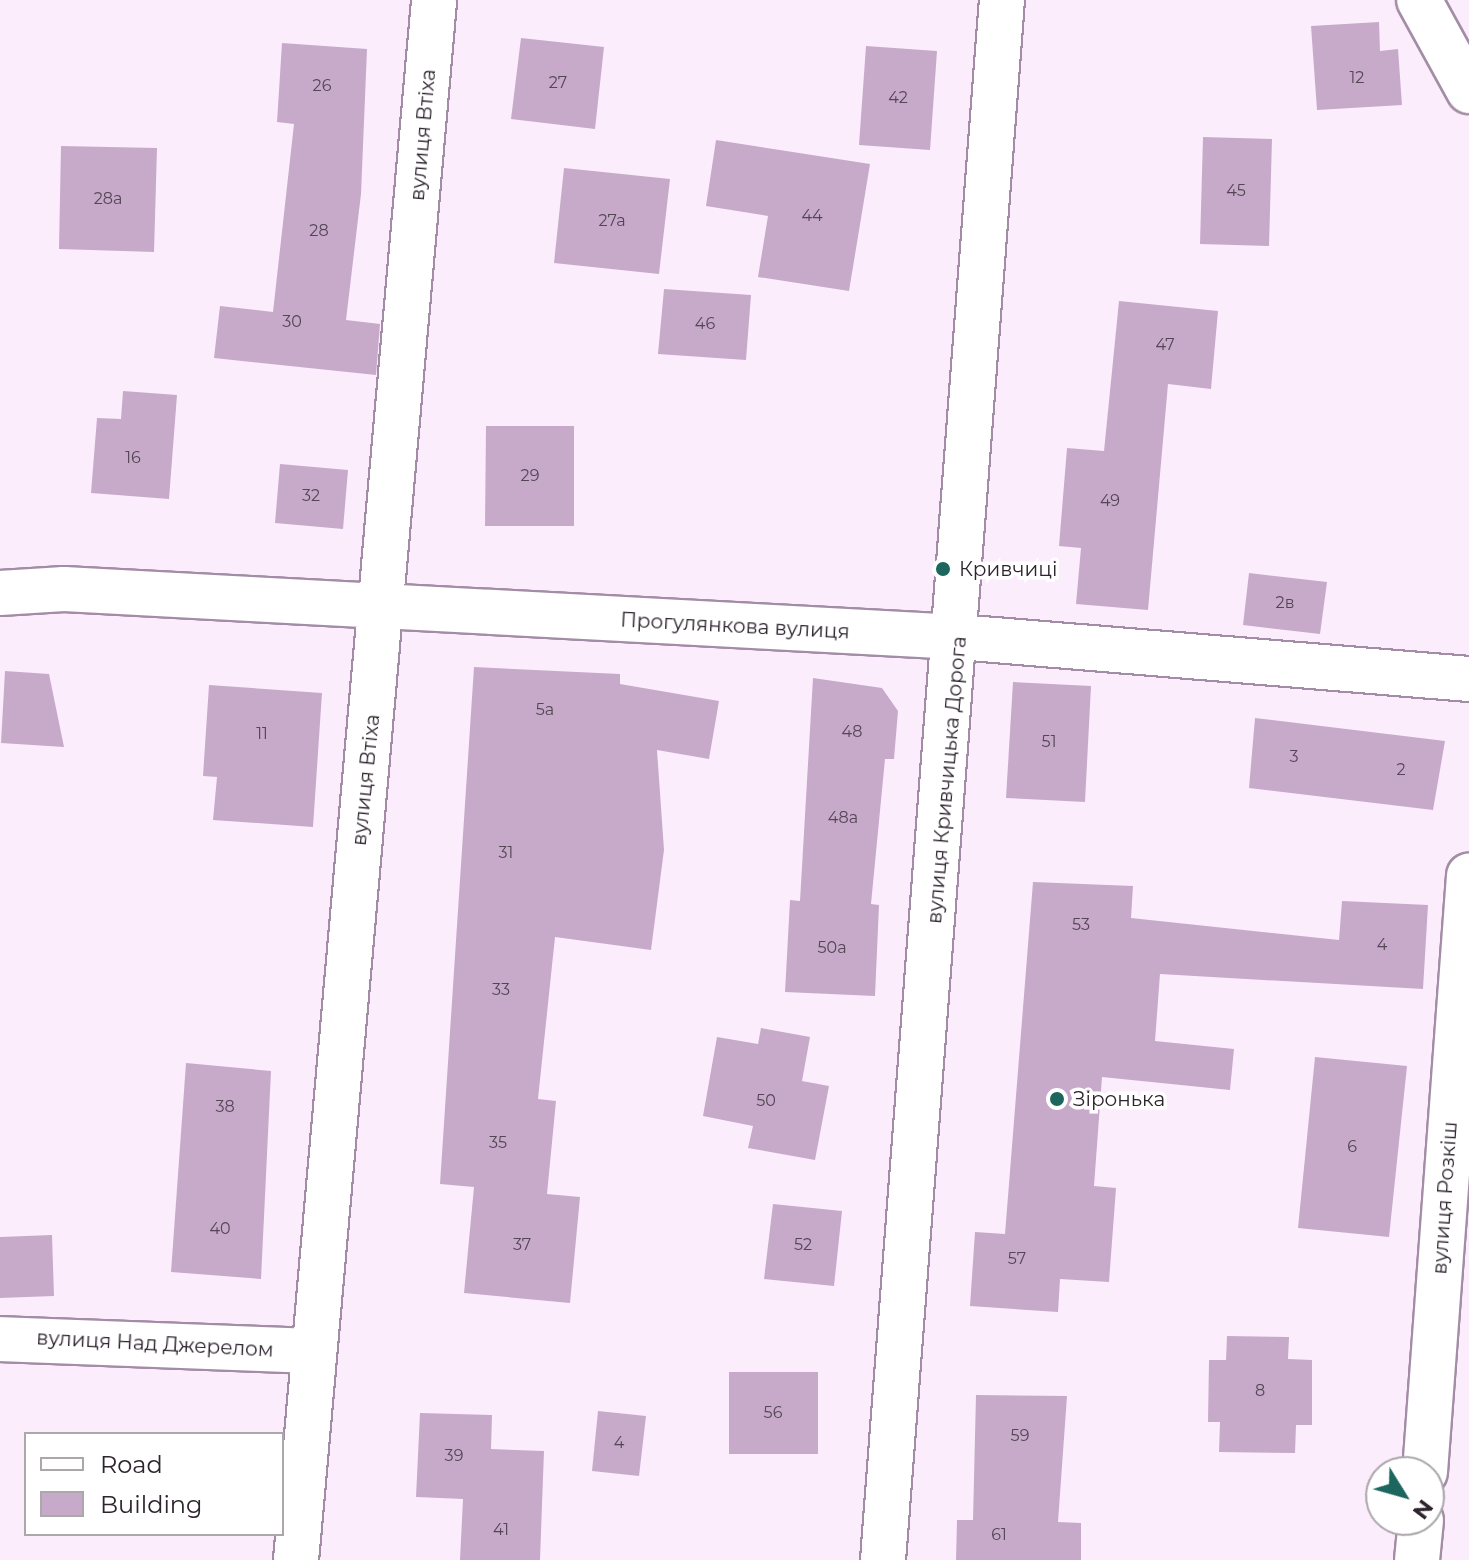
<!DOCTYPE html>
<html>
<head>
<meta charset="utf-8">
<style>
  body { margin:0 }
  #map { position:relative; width:1469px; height:1560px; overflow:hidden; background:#fcedfd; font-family:Montserrat,sans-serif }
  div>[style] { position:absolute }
  .building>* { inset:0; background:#c7aaca }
  .roads { filter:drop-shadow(2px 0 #a38ca5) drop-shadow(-2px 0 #a38ca5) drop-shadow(0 2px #a38ca5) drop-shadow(0 -2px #a38ca5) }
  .street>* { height:44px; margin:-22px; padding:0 22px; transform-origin:22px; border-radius:22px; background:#fff }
  .dots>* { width:22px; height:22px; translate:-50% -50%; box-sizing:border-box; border:4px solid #fff; border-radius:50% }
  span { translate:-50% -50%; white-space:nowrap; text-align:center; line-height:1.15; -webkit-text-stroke:7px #fff; paint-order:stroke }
  .number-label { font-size:16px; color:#544655 }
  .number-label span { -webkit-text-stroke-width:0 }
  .street-label { font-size:20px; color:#2d242e }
  .poi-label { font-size:20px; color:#2d242e }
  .left { translate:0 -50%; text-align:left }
  .legend { position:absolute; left:24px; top:1432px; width:260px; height:104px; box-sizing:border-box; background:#fff; border:2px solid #aba7ab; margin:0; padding:10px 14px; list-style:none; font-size:24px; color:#2d242e }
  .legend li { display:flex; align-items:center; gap:16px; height:40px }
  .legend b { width:40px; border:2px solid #aba7ab }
  .north { position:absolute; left:1365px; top:1456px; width:80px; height:80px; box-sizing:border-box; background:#fff; border:2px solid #aba7ab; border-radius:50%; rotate:127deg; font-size:22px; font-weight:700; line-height:32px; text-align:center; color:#2d242e }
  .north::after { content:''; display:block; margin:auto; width:28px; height:36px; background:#1c665d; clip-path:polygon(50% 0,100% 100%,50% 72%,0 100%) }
</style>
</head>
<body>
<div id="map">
  <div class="building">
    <div style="clip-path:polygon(1379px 22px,1380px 51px,1398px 49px,1402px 105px,1317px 110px,1311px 26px)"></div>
    <div style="clip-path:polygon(521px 38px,604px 47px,595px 129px,511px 119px)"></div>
    <div style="clip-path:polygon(282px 43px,367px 49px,361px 194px,346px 320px,380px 324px,376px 375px,214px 358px,220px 306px,273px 312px,294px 124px,277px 122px)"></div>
    <div style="clip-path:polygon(866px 46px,937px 51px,930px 150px,859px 145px)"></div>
    <div style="clip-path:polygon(1203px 137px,1272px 139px,1269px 246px,1200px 244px)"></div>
    <div style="clip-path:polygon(716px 140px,870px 164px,849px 291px,758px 277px,768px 216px,706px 206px)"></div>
    <div style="clip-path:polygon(61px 146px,157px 148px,154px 252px,59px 249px)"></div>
    <div style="clip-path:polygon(564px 168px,670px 179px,659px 274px,554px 263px)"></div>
    <div style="clip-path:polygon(664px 289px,751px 295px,746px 360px,658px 354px)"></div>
    <div style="clip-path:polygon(1119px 301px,1218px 311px,1211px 389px,1168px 384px,1148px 610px,1076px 604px,1081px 548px,1059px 546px,1067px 448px,1104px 451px)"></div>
    <div style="clip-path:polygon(123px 391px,177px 395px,169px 499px,91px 493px,97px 418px,121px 419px)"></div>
    <div style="clip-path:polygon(486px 426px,574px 426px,574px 526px,485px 526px)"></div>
    <div style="clip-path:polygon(280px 464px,348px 470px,343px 529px,275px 523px)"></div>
    <div style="clip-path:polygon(1249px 573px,1327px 582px,1320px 634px,1243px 625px)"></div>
    <div style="clip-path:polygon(474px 667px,620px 674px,620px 684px,719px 701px,709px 759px,657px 750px,664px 850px,651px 950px,555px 937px,538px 1099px,556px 1101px,547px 1194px,580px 1197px,570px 1303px,464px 1293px,474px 1187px,440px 1184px)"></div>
    <div style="clip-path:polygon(5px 671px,49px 674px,64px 747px,1px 743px)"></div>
    <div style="clip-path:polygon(813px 678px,882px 688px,898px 711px,894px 759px,885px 759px,871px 904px,879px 905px,875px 996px,785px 992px,790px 900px,800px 901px)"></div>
    <div style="clip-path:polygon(1013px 682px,1091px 686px,1085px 802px,1006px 798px)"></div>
    <div style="clip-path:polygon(209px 685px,322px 693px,313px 827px,213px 820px,217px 777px,203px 776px)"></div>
    <div style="clip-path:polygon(1255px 718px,1445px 741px,1433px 810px,1249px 788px)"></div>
    <div style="clip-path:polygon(1033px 882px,1133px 886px,1131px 918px,1339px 940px,1342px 901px,1428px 905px,1423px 989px,1160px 974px,1155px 1041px,1234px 1049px,1230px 1090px,1102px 1077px,1094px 1186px,1116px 1188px,1109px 1282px,1060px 1279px,1058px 1312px,970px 1306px,975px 1232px,1005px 1234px)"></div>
    <div style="clip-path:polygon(761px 1028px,810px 1037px,802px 1081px,829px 1086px,815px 1160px,748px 1148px,753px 1126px,703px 1116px,717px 1037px,758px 1044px)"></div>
    <div style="clip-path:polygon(1315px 1057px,1407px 1066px,1389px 1237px,1298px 1228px)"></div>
    <div style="clip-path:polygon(186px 1063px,271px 1071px,261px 1279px,171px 1272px)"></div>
    <div style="clip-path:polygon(773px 1204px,842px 1211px,834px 1286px,764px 1279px)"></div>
    <div style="clip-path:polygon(52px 1235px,54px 1296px,0 1298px,0 1237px)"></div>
    <div style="clip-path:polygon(1227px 1336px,1289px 1337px,1288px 1359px,1312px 1360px,1312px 1425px,1296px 1425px,1295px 1453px,1219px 1452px,1220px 1422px,1208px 1422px,1209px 1360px,1226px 1360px)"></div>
    <div style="clip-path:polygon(729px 1372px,818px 1372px,818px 1454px,729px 1454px)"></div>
    <div style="clip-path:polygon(976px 1395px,1067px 1396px,1058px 1522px,1081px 1523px,1081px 1560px,956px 1560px,957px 1520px,973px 1520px)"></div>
    <div style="clip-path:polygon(598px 1411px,646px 1416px,639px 1476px,592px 1471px)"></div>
    <div style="clip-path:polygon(420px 1413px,492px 1415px,491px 1449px,544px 1451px,540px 1560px,460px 1560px,463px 1499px,416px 1497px)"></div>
  </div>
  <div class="roads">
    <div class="street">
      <div style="left:1419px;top:0;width:104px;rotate:61.2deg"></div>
      <div style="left:0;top:593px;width:64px;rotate:-3.6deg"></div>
      <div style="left:64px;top:589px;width:895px;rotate:3.07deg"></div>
      <div style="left:958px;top:637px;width:513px;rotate:4.7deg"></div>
      <div style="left:0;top:1339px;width:311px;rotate:2.2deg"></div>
      <div style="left:1425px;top:1472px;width:598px;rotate:-85.78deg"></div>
      <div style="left:296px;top:1560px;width:1566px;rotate:-84.94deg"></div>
      <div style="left:883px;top:1560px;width:1565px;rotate:-85.64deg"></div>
      <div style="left:1417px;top:1560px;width:40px;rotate:-84.3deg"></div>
    </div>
  </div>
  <div class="dots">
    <div style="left:943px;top:569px;background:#1c665d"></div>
    <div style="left:1057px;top:1099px;background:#1c665d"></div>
  </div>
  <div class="number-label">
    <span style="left:1357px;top:78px">12</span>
    <span style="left:558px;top:83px">27</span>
    <span style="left:322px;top:86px">26</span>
    <span style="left:898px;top:98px">42</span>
    <span style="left:1236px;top:191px">45</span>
    <span style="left:108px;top:199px">28а</span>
    <span style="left:812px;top:216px">44</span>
    <span style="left:612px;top:221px">27а</span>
    <span style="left:319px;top:231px">28</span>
    <span style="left:292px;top:322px">30</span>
    <span style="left:705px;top:324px">46</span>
    <span style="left:1165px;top:345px">47</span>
    <span style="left:133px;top:458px">16</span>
    <span style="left:530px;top:476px">29</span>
    <span style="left:311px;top:496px">32</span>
    <span style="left:1110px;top:501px">49</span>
    <span style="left:1285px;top:603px">2в</span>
    <span style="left:545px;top:710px">5а</span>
    <span style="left:852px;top:732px">48</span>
    <span style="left:262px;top:734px">11</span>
    <span style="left:1049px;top:742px">51</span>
    <span style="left:1294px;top:757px">3</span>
    <span style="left:1401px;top:770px">2</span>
    <span style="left:843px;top:818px">48а</span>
    <span style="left:506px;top:853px">31</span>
    <span style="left:1081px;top:925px">53</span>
    <span style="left:1382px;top:945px">4</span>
    <span style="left:832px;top:948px">50а</span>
    <span style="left:501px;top:990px">33</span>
    <span style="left:766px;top:1101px">50</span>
    <span style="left:225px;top:1107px">38</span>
    <span style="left:498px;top:1143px">35</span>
    <span style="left:1352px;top:1147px">6</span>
    <span style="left:220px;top:1229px">40</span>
    <span style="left:522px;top:1245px">37</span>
    <span style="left:803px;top:1245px">52</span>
    <span style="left:1017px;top:1259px">57</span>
    <span style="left:1260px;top:1391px">8</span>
    <span style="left:773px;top:1413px">56</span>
    <span style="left:1020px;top:1436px">59</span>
    <span style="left:619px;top:1443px">4</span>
    <span style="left:454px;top:1456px">39</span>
    <span style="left:501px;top:1530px">41</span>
    <span style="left:999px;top:1535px">61</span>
  </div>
  <div class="street-label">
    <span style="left:423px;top:135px;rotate:-85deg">вулиця Втіха</span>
    <span style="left:735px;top:626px;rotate:3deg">Прогулянкова вулиця</span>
    <span style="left:366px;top:780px;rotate:-84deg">вулиця Втіха</span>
    <span style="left:947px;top:780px;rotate:-85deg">вулиця Кривчицька Дорога</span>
    <span style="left:1445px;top:1198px;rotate:-86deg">вулиця Розкіш</span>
    <span style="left:155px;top:1344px;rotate:3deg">вулиця Над Джерелом</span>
  </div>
  <div class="poi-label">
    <span class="left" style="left:959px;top:569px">Кривчиці</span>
    <span class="left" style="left:1073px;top:1099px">Зіронька</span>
  </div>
  <ul class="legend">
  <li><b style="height:10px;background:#fff"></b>Road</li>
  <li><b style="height:22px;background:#c7aaca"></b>Building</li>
  </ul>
  <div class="north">N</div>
</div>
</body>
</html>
